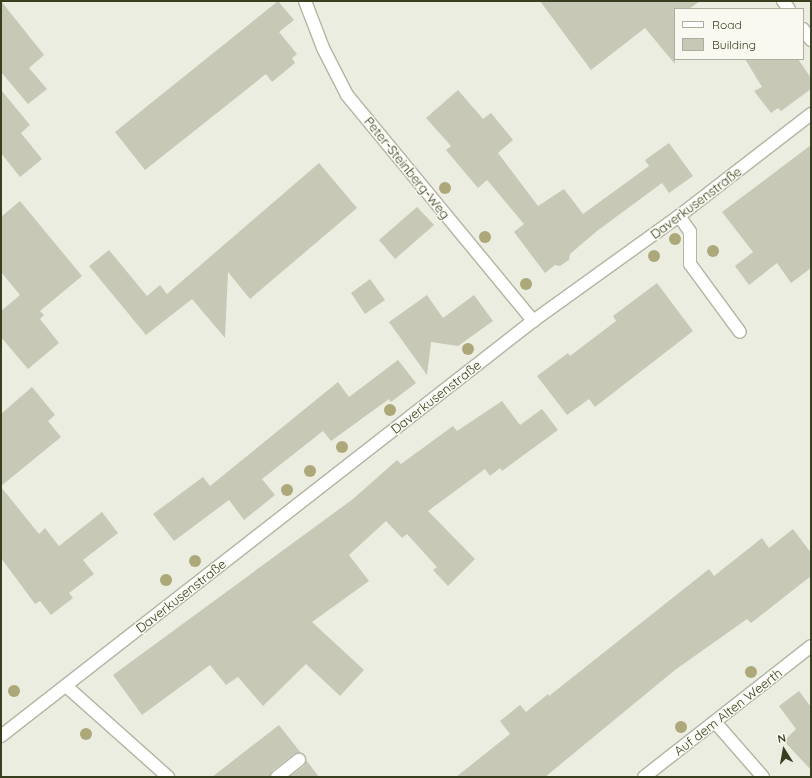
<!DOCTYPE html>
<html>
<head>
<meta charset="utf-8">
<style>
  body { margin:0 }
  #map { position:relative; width:812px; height:778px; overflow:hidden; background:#ecede1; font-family:Quicksand,sans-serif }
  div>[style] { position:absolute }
  .building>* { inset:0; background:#c7c8b6 }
  .roads { filter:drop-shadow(1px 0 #b2b5a3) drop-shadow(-1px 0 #b2b5a3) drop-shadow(0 1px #b2b5a3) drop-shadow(0 -1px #b2b5a3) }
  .lane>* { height:12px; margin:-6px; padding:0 6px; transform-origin:6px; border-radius:6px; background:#fff }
  .street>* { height:12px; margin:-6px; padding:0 6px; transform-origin:6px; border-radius:6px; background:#fff }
  .secondary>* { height:12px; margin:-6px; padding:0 6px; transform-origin:6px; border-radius:6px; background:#fff }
  .trees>* { width:12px; height:12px; margin:-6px; border-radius:50%; background:#ada87a }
  span { translate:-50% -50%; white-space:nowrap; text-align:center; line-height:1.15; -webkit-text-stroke:3px #f9f9f1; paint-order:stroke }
  .street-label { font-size:13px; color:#383f1f }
  .frame { position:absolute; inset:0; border:2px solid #383f1f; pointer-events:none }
  .legend { position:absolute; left:674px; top:8px; width:130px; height:52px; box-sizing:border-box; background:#f9f9f1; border:1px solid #acaf9d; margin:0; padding:5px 7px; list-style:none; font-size:12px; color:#383f1f }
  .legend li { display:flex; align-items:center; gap:8px; height:20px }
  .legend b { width:20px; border:1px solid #acaf9d }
  .north { position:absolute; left:764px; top:730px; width:40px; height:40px; -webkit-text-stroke:3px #f9f9f1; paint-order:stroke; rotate:349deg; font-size:11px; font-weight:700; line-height:16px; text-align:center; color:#383f1f }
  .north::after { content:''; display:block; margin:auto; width:14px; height:18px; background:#383f1f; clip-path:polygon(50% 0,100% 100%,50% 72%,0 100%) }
</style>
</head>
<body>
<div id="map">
  <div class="building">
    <div style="clip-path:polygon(1px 1px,44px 55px,29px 68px,47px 89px,28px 104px,1px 72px)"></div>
    <div style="clip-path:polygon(278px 1px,294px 20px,279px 32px,297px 54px,292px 58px,295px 63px,272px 82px,266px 74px,145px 170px,115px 132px)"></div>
    <div style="clip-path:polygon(540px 1px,700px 1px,689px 9px,675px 9px,675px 64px,645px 28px,591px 70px)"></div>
    <div style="clip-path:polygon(745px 59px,798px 59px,811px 78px,811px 89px,781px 111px,778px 108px,771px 113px,754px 91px,762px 87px)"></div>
    <div style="clip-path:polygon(1px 90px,30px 125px,21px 133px,42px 159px,20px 177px,1px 153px)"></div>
    <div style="clip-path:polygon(458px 90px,483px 119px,491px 113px,513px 140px,498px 153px,538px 206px,564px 189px,583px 214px,649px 166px,645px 160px,669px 143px,693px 176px,669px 193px,662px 183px,597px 231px,570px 254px,569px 260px,560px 266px,555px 265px,545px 273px,514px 232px,524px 224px,487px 180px,478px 188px,446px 150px,451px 146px,426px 118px)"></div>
    <div style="clip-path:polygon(811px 145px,811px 268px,791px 283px,777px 263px,749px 285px,735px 266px,753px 252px,722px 212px)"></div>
    <div style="clip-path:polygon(319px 163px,357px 208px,250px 299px,228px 272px,225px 338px,192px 299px,146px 335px,89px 266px,109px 250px,147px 296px,160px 285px,167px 294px)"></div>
    <div style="clip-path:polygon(20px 201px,82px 276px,40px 311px,44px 315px,40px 319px,59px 343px,28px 369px,1px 337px,1px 311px,20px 295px,1px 272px,1px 217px)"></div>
    <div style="clip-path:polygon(417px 207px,434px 225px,395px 259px,379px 240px)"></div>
    <div style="clip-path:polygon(370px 279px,385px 300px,365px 314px,351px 293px)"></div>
    <div style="clip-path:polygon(657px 283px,693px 331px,595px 407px,589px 399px,567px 415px,537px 376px,568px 353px,570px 356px,616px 321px,613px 316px)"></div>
    <div style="clip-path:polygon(427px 295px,443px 318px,474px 295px,493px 321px,458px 346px,431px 342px,427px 375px,389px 322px)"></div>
    <div style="clip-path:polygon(398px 360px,416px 383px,391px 402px,389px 399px,331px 441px,323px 431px,262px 479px,275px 495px,244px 520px,229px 500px,174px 541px,153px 514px,203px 477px,210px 486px,338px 382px,349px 397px)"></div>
    <div style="clip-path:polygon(32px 387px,55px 415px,48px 421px,61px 437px,1px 486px,1px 414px)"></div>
    <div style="clip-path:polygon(502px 401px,520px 425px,542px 409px,558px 430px,502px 471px,500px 468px,490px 476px,485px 469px,428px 511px,475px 559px,448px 586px,433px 570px,437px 567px,407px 534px,402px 538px,386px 521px,349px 555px,369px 581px,312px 622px,364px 670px,340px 696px,306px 664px,263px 706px,238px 677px,226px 685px,210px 665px,142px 715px,113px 675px,353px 499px,397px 460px,401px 464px,453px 426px,457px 431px)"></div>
    <div style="clip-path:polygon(1px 487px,39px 534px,45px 528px,59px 546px,102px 512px,118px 533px,83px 560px,94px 574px,69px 593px,73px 598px,51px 615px,40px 601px,35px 604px,1px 558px)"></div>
    <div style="clip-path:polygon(793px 529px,811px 553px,811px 576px,751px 623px,747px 619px,675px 670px,545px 777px,456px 777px,510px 734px,500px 721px,520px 705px,526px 712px,548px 694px,549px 696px,709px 569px,714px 576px,762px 538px,769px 548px)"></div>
    <div style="clip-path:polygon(799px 691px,811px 707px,811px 770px,784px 741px,796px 729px,779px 706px)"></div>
    <div style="clip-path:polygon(279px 725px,301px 753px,294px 754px,272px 771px,270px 777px,212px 777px)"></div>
    <div style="clip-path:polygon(306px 760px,319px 777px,289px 777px,304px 766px)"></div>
  </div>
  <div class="roads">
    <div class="lane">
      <div style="left:679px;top:216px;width:19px;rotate:55deg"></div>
      <div style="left:690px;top:232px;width:32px;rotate:90deg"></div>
      <div style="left:690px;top:264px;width:84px;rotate:53.7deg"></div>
      <div style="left:277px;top:777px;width:28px;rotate:-38deg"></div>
    </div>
    <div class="street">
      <div style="left:305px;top:1px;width:50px;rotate:69deg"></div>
      <div style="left:323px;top:48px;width:53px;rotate:62.9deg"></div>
      <div style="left:347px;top:95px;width:293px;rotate:50.5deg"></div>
      <div style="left:66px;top:686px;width:137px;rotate:41.7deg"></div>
      <div style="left:715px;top:722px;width:73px;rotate:48.9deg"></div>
      <div style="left:1px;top:736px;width:675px;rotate:-37.96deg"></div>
      <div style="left:533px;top:321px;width:180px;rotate:-35.7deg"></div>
      <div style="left:679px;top:216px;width:167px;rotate:-37.7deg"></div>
      <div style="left:644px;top:777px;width:212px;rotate:-38.1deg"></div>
    </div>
    <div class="secondary">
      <div style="left:783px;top:1px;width:10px;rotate:53deg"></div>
      <div style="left:803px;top:29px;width:14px;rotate:54deg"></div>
    </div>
  </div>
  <div class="trees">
    <div style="left:445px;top:188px"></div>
    <div style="left:485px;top:237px"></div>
    <div style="left:675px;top:239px"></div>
    <div style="left:713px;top:251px"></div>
    <div style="left:654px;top:256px"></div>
    <div style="left:526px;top:284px"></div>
    <div style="left:468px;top:349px"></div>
    <div style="left:390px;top:410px"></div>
    <div style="left:342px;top:447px"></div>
    <div style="left:310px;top:471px"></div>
    <div style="left:287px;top:490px"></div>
    <div style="left:195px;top:561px"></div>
    <div style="left:166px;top:580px"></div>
    <div style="left:751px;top:672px"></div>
    <div style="left:14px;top:691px"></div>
    <div style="left:681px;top:727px"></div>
    <div style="left:86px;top:734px"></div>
  </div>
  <div class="street-label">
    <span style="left:407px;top:168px;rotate:51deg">Peter-Steinberg-Weg</span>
    <span style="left:696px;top:203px;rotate:-37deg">Daverkusenstraße</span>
    <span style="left:436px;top:397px;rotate:-38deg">Daverkusenstraße</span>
    <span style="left:181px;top:596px;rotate:-38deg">Daverkusenstraße</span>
    <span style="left:728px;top:712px;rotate:-38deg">Auf dem Alten Weerth</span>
  </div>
  <div class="frame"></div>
  <ul class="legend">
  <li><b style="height:5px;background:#fff"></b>Road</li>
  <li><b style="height:11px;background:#c7c8b6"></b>Building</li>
  </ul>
  <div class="north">N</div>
</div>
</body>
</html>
